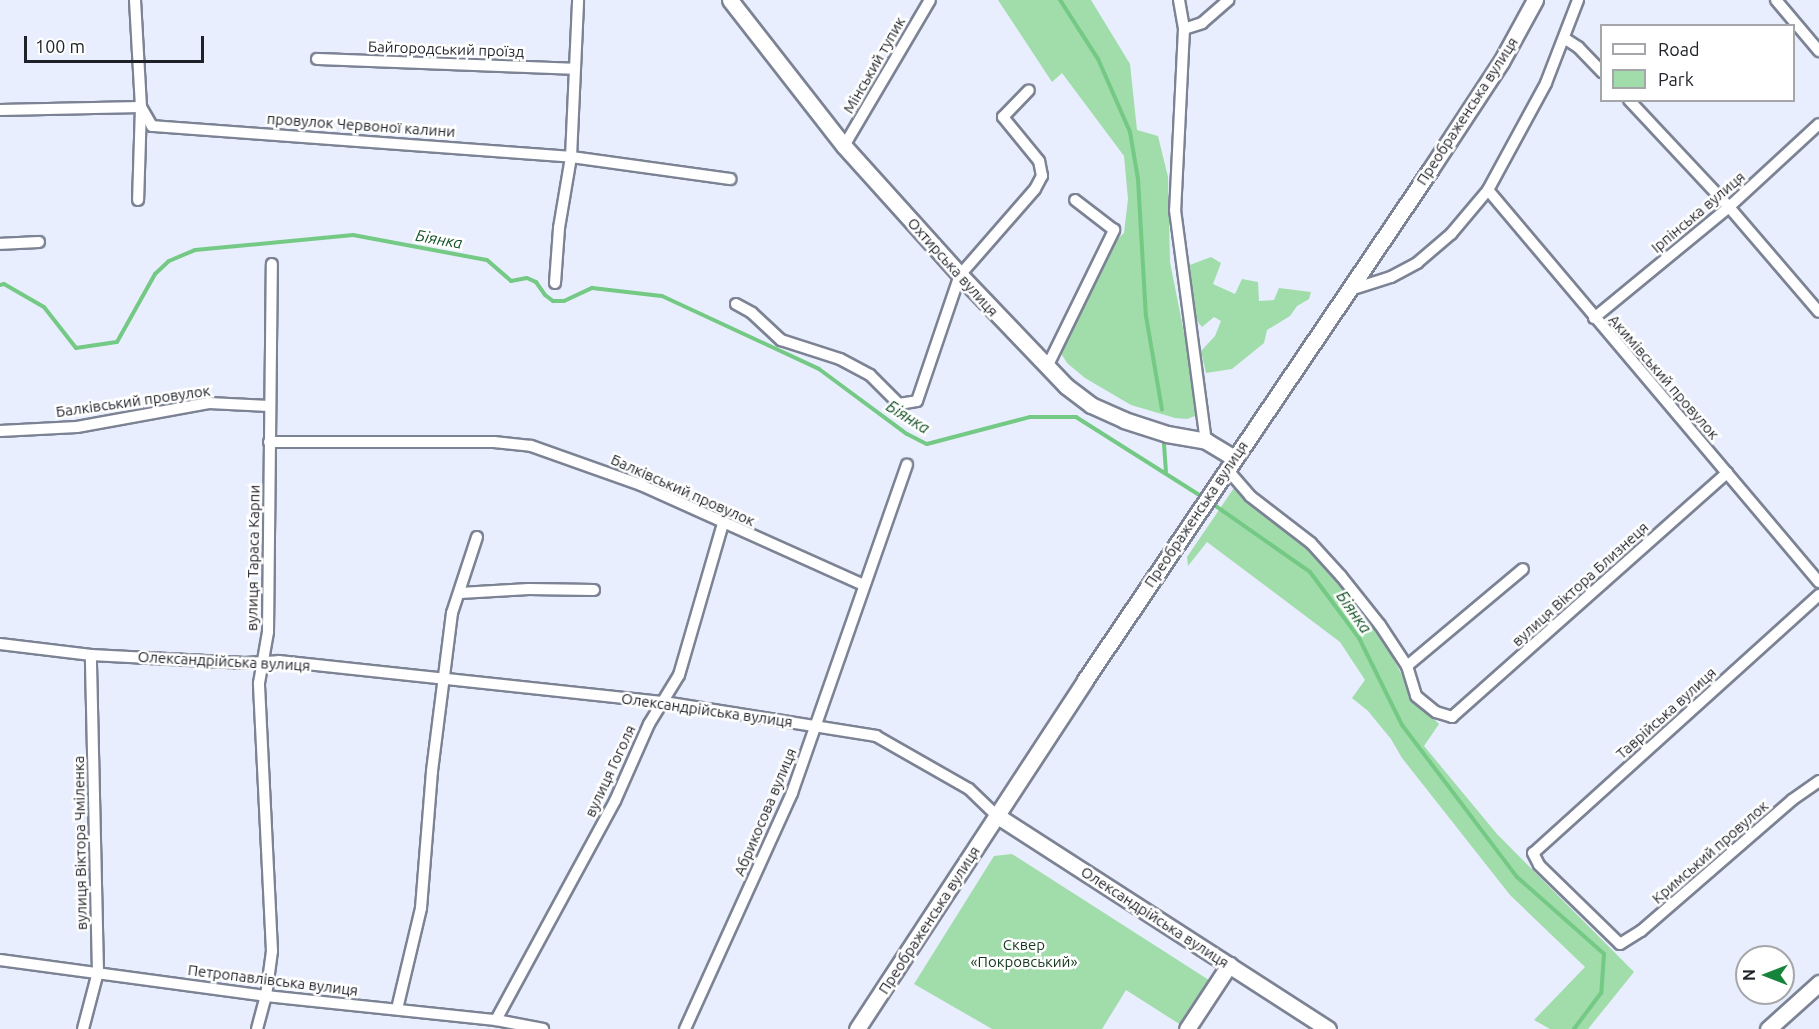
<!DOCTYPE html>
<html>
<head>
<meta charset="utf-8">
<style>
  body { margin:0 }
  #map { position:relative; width:1819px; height:1029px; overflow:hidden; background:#e8eefd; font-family:Ubuntu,sans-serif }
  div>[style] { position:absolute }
  .green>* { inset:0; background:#a1dcab }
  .stream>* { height:4px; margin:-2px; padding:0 2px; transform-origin:2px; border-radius:2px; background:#74c985 }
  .roads { filter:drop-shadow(2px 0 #7c8394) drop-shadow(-2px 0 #7c8394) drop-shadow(0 2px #7c8394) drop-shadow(0 -2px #7c8394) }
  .street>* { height:10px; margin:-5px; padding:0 5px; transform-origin:5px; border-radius:5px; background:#fff }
  .secondary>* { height:15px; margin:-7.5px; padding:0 7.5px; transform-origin:7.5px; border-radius:7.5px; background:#fff }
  span { translate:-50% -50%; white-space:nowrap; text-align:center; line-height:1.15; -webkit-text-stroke:5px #fff; paint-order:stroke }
  .street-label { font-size:15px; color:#1f2128 }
  .park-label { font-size:15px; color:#15391d }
  .water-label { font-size:16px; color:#155327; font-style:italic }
  .legend { position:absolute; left:1600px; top:24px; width:195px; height:78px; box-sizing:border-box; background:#fff; border:2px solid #a5a6a9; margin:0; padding:8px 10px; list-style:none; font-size:18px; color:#1f2128 }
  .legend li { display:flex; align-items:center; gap:12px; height:30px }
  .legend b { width:30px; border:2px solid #a5a6a9 }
  .north { position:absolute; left:1735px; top:945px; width:60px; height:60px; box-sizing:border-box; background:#fff; border:2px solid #a5a6a9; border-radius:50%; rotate:270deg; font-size:16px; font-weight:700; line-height:24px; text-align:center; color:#1f2128 }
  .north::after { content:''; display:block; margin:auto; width:21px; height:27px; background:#16843b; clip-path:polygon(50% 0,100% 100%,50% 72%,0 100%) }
  .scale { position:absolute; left:24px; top:36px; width:180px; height:27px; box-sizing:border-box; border:3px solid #1f2128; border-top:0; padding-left:8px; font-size:18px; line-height:21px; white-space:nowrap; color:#1f2128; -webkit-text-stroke:4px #fff; paint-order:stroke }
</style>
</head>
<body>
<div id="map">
  <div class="green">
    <div style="clip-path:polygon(998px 0,1091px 0,1130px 64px,1137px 130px,1158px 136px,1168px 177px,1170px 262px,1200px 414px,1187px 419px,1175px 418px,1131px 405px,1085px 378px,1067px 363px,1059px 350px,1112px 244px,1124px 233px,1128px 199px,1124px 156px,1062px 73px,1052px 82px)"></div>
    <div style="clip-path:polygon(1211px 257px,1221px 263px,1213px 284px,1235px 294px,1242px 279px,1258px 282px,1259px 301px,1274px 300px,1279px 288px,1311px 292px,1309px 299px,1297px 306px,1290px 316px,1267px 330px,1264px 343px,1232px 369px,1206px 373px,1201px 351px,1215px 336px,1221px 321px,1214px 317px,1202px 327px,1194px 317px,1187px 266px)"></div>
    <div style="clip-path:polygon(1236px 485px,1307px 546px,1374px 623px,1416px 701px,1439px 724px,1424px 746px,1497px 834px,1634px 972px,1588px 1029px,1550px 1029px,1534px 1020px,1585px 967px,1510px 895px,1402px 758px,1391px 739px,1368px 711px,1352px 698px,1365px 680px,1340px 642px,1207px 542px,1188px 566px,1187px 557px)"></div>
    <div style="clip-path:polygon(1012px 854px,1212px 982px,1184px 1027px,1126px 990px,1102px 1029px,992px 1029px,914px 984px,994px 856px)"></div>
  </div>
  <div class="stream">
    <div style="left:1060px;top:0;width:70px;rotate:57.2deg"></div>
    <div style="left:1098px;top:59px;width:80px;rotate:66.3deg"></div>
    <div style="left:1130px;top:132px;width:48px;rotate:80.3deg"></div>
    <div style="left:1138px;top:179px;width:137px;rotate:86.7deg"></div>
    <div style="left:1146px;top:316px;width:95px;rotate:80.3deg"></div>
    <div style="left:0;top:285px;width:4px;rotate:-14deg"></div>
    <div style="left:4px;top:284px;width:46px;rotate:29.9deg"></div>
    <div style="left:44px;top:307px;width:52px;rotate:52deg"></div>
    <div style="left:76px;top:348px;width:41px;rotate:-8.3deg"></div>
    <div style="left:117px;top:342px;width:78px;rotate:-60.8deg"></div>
    <div style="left:155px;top:274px;width:19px;rotate:-43deg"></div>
    <div style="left:169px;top:261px;width:28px;rotate:-23deg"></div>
    <div style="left:195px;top:250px;width:159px;rotate:-5.4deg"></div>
    <div style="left:353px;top:235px;width:136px;rotate:10.6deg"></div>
    <div style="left:487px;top:260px;width:32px;rotate:41deg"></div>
    <div style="left:511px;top:281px;width:16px;rotate:-11deg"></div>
    <div style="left:527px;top:278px;width:10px;rotate:24deg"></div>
    <div style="left:536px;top:282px;width:16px;rotate:55deg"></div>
    <div style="left:545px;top:295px;width:10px;rotate:37deg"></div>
    <div style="left:553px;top:301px;width:11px"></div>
    <div style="left:564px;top:301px;width:31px;rotate:-25deg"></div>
    <div style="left:592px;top:288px;width:70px;rotate:6.5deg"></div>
    <div style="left:662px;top:296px;width:173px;rotate:24.9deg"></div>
    <div style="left:819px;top:369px;width:109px;rotate:36.5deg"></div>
    <div style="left:907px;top:434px;width:22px;rotate:27deg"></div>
    <div style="left:927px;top:444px;width:106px;rotate:-14.7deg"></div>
    <div style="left:1030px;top:417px;width:46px"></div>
    <div style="left:1076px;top:417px;width:151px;rotate:32.3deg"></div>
    <div style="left:1164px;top:444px;width:28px;rotate:86deg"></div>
    <div style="left:1210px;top:502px;width:122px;rotate:35deg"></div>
    <div style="left:1310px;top:572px;width:82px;rotate:53.4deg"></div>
    <div style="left:1359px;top:638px;width:97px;rotate:63.7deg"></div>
    <div style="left:1402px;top:725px;width:191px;rotate:52.9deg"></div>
    <div style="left:1517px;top:877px;width:116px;rotate:41.5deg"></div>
    <div style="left:1604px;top:954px;width:39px;rotate:94deg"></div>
    <div style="left:1601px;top:993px;width:45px;rotate:126.9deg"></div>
  </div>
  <div class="roads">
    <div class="street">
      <div style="left:135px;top:0;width:107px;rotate:86.8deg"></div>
      <div style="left:141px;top:107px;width:93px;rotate:91.8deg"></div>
      <div style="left:1179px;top:0;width:29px;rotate:80deg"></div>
      <div style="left:1184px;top:29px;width:181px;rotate:92.8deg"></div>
      <div style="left:1175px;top:210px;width:233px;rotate:82.4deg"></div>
      <div style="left:1776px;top:0;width:67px;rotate:49.9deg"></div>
      <div style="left:1184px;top:29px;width:19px;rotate:-18deg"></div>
      <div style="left:1202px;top:23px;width:35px;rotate:-41deg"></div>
      <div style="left:1564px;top:38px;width:17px;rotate:33deg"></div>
      <div style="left:1578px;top:47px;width:35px;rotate:46deg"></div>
      <div style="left:317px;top:59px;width:257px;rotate:2.2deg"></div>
      <div style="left:1629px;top:100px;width:146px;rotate:46.9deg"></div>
      <div style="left:1729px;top:207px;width:138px;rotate:49.4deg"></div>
      <div style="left:0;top:110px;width:141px;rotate:-1.2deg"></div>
      <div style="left:141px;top:107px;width:22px;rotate:60deg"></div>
      <div style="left:152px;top:126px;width:420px;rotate:4.2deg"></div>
      <div style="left:571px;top:157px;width:161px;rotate:7.9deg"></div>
      <div style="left:844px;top:146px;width:169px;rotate:-59.5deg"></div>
      <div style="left:1488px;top:190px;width:513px;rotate:49.82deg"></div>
      <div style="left:0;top:244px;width:39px;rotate:-3deg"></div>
      <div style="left:555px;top:283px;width:55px;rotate:-85.8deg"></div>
      <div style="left:559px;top:228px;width:72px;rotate:-80.4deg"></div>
      <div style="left:571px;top:157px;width:157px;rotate:-87.4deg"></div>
      <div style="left:1347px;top:291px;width:46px;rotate:-17.7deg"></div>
      <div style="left:1391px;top:277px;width:30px;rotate:-28deg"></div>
      <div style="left:1417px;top:263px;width:45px;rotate:-40.5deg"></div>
      <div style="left:1451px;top:234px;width:57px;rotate:-49.9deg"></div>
      <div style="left:1488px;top:190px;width:122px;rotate:-61.5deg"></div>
      <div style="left:1546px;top:83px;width:89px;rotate:-68.9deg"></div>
      <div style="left:736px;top:304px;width:18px;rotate:29deg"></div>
      <div style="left:752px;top:313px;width:40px;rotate:43deg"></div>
      <div style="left:781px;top:340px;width:62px;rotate:17.9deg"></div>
      <div style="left:840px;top:359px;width:34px;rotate:28deg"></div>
      <div style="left:870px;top:375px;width:41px;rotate:45deg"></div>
      <div style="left:899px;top:404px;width:18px;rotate:-9deg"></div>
      <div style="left:917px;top:401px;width:133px;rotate:-71.2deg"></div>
      <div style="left:960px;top:275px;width:114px;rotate:-48.9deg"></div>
      <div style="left:1035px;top:189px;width:15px;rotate:-62deg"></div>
      <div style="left:1042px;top:176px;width:15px;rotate:-101deg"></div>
      <div style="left:1039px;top:161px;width:57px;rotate:-129.3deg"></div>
      <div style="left:1003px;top:117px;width:37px;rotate:-46deg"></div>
      <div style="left:1594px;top:318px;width:175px;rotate:-39.4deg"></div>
      <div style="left:1729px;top:207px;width:122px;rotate:-42.7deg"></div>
      <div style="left:1047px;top:367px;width:153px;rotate:-63.9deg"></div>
      <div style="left:1114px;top:230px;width:49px;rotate:-142.4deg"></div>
      <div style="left:0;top:431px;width:77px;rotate:-3deg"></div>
      <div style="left:77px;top:427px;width:134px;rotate:-10.3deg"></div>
      <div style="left:209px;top:403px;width:60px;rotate:2.9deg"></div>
      <div style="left:269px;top:442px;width:225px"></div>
      <div style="left:494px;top:442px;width:37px;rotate:6deg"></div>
      <div style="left:531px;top:446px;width:117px;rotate:19.5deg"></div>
      <div style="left:641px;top:485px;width:243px;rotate:24.2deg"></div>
      <div style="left:1226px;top:468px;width:37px;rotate:49deg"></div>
      <div style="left:1250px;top:496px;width:77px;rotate:37.6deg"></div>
      <div style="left:1311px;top:543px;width:45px;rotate:47.7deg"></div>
      <div style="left:1341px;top:576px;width:63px;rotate:51.5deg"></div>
      <div style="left:1380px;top:625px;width:49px;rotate:56.6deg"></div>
      <div style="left:1407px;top:666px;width:31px;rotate:73deg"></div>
      <div style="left:1416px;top:696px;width:26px;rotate:39deg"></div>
      <div style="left:1436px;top:712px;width:17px;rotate:17deg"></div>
      <div style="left:1452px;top:717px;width:368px;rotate:-41.6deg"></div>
      <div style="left:460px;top:593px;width:69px;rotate:-3.3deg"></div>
      <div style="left:529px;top:589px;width:65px;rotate:0.9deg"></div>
      <div style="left:1819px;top:595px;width:385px;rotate:137.9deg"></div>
      <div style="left:1533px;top:853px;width:13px;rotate:63deg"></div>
      <div style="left:1539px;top:865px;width:113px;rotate:44.3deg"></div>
      <div style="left:1620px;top:944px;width:25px;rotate:-32deg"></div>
      <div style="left:1641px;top:931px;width:200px;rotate:-40.9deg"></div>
      <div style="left:1792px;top:800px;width:33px;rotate:-35deg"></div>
      <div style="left:0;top:644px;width:92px;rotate:6.9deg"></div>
      <div style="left:91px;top:655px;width:154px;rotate:3deg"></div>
      <div style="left:245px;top:663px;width:34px;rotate:-3deg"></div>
      <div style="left:279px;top:661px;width:387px;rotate:6.1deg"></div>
      <div style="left:664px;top:702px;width:215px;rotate:9.1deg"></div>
      <div style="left:876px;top:736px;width:107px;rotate:29.7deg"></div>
      <div style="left:969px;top:789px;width:37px;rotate:44deg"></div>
      <div style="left:1407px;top:666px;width:151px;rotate:-39.9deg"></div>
      <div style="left:0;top:960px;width:268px;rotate:7.7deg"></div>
      <div style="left:266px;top:996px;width:231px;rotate:6deg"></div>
      <div style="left:496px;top:1020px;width:48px;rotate:10.8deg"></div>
      <div style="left:397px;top:1009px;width:104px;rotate:-76.6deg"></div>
      <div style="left:421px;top:908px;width:137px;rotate:-85.4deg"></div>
      <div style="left:432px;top:771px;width:159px;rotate:-82.8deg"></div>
      <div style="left:452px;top:613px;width:80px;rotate:-71.8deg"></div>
      <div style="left:496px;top:1020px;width:249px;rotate:-61.5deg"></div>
      <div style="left:615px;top:801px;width:84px;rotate:-66.2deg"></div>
      <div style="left:649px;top:724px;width:57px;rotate:-58.5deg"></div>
      <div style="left:679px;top:675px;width:157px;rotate:-73.8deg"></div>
      <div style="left:83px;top:1029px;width:59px;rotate:-75.3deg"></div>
      <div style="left:98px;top:972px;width:317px;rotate:-91.3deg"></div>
      <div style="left:257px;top:1029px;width:34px;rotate:-75deg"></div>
      <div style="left:266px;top:996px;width:45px;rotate:-82.4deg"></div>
      <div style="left:272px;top:951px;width:268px;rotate:-92.8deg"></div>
      <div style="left:259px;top:683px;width:52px;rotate:-80deg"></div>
      <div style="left:268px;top:632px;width:368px;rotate:-89.4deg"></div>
      <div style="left:685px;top:1029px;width:259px;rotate:-65.6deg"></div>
      <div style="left:792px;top:793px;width:348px;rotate:-70.7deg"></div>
    </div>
    <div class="secondary">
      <div style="left:730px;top:0;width:185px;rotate:52deg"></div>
      <div style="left:844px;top:146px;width:173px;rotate:48deg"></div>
      <div style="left:960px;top:275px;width:153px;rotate:46.3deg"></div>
      <div style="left:1066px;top:386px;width:31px;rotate:37deg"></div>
      <div style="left:1091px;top:405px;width:36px;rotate:24deg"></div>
      <div style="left:1124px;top:420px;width:45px;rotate:18deg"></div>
      <div style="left:1167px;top:434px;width:40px;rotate:10deg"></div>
      <div style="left:1206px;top:441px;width:31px;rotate:31deg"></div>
      <div style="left:996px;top:815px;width:395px;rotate:32.8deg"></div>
      <div style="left:857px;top:1029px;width:417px;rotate:-56.8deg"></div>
      <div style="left:1085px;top:680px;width:616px;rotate:-55.92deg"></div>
      <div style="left:1430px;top:170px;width:129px;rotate:-56.7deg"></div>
      <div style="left:1501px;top:62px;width:71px;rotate:-61.3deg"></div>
      <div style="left:1187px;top:1029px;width:77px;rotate:-56.7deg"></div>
      <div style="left:1768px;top:1029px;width:69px;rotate:-42deg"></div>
    </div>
  </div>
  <div class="street-label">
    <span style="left:446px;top:49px;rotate:2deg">Байгородський проїзд</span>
    <span style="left:874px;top:65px;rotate:-60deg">Мінський тупик</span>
    <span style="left:1467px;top:111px;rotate:-57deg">Преображенська вулиця</span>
    <span style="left:361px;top:125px;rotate:4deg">провулок Червоної калини</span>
    <span style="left:1698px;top:212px;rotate:-40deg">Ірпінська вулиця</span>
    <span style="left:953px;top:267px;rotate:48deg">Охтирська вулиця</span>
    <span style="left:1664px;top:377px;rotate:49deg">Акимівський провулок</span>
    <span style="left:133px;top:401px;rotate:-8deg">Балківський провулок</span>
    <span style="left:683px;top:490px;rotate:24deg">Балківський провулок</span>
    <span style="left:1196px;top:514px;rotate:-56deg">Преображенська вулиця</span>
    <span style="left:253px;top:558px;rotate:-89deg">вулиця Тараса Карпи</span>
    <span style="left:1580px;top:584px;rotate:-42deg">вулиця Віктора Близнеця</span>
    <span style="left:224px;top:661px;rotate:3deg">Олександрійська вулиця</span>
    <span style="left:707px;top:710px;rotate:8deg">Олександрійська вулиця</span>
    <span style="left:1666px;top:713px;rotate:-42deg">Таврійська вулиця</span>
    <span style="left:610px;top:771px;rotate:-65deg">вулиця Гоголя</span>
    <span style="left:765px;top:812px;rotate:-67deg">Абрикосова вулиця</span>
    <span style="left:80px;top:843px;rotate:-91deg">вулиця Віктора Чміленка</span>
    <span style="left:1710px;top:852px;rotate:-41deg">Кримський провулок</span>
    <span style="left:1155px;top:917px;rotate:33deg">Олександрійська вулиця</span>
    <span style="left:929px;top:920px;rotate:-57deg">Преображенська вулиця</span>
    <span style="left:273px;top:980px;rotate:7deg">Петропавлівська вулиця</span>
  </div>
  <div class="park-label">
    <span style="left:1024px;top:953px">Сквер<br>«Покровський»</span>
  </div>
  <div class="water-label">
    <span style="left:439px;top:239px;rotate:10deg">Біянка</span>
    <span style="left:908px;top:417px;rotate:32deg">Біянка</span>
    <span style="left:1354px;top:612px;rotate:55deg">Біянка</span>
  </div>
  <ul class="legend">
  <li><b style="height:8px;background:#fff"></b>Road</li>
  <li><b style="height:16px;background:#a1dcab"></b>Park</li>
  </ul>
  <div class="north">N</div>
  <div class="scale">100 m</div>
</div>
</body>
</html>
